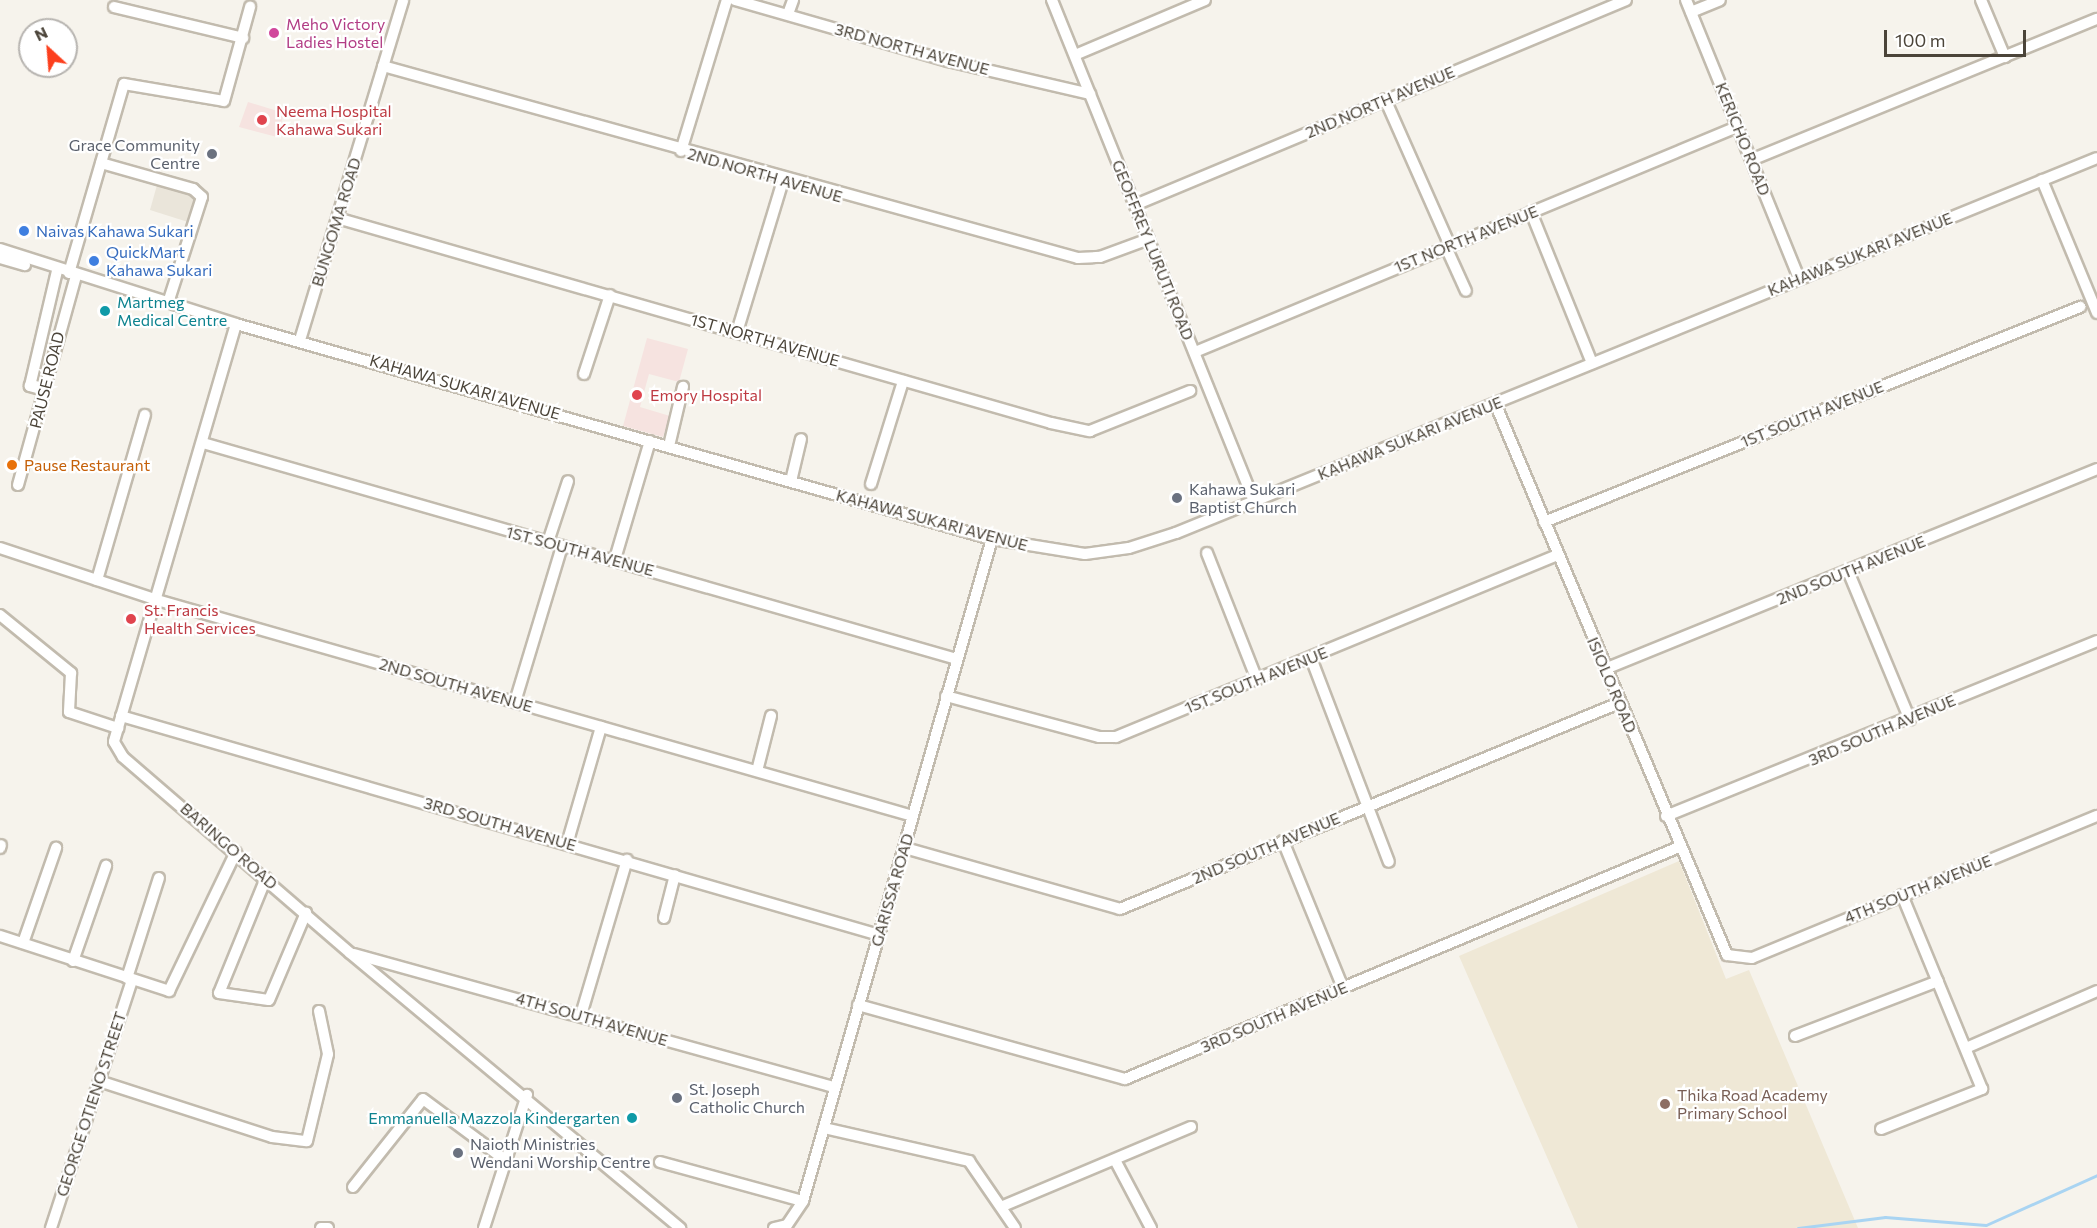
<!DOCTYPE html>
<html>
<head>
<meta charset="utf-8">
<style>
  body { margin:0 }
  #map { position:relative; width:2097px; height:1228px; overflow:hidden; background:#f6f3ec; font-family:Commissioner,sans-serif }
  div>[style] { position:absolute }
  .residential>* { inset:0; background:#eae5da }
  .education>* { inset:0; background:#efe8d6 }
  .medical>* { inset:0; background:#f6e3e0 }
  .stream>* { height:3px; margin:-1.5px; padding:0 1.5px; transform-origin:1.5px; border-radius:1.5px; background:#a9d4f2 }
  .roads { filter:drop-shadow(2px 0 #c2bbae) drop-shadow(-2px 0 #c2bbae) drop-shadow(0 2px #c2bbae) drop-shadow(0 -2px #c2bbae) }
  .minor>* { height:10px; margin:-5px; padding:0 5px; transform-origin:5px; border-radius:5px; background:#fff }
  .dots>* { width:16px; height:16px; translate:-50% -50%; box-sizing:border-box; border:3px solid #fff; border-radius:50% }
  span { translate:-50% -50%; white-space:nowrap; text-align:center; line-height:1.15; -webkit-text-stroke:4.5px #fff; paint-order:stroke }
  .hotel-label { font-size:16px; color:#b23c85 }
  .left { translate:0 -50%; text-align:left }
  .street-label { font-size:16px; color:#4b4439 }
  .health-label { font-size:16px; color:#be3a42 }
  .worship-label { font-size:16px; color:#5b616d }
  .right { translate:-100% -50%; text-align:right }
  .shop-label { font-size:16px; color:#366cbe }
  .culture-label { font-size:16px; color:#0d838f }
  .food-label { font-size:16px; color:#c56008 }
  .education-label { font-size:16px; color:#785e54 }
  .north { position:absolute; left:18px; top:18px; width:60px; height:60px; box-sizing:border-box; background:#fff; border:2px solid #b7b4b0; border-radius:50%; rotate:334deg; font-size:16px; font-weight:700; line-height:24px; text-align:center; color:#4b4439 }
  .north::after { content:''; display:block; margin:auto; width:21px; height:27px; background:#fc3f1d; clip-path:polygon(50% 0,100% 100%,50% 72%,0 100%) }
  .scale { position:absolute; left:1884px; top:30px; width:142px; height:27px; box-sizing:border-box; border:3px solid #4b4439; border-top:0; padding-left:8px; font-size:18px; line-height:21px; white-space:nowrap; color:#4b4439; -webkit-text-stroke:4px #fff; paint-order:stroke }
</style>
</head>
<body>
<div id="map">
  <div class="residential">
    <div style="clip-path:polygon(157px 185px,196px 196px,188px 222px,150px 210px)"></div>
  </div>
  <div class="education">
    <div style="clip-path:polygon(1679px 861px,1726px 979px,1749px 970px,1858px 1228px,1578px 1228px,1459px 956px)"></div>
  </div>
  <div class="medical">
    <div style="clip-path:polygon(248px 102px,284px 113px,277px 137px,239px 127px)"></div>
    <div style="clip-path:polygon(647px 338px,688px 349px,679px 382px,649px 374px,640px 407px,670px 416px,663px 437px,623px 426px)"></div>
  </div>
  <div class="stream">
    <div style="left:1798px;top:1228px;width:88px;rotate:-7.2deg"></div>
    <div style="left:1885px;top:1217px;width:101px;rotate:4.5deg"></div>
    <div style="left:1986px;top:1225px;width:122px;rotate:-24.2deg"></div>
  </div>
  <div class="roads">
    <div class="minor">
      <div style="left:735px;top:0;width:222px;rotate:16deg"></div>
      <div style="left:948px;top:61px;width:146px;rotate:13.1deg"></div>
      <div style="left:1052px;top:0;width:540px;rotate:68.04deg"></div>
      <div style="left:1686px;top:0;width:300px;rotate:67.9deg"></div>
      <div style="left:1981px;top:0;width:62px;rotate:67.2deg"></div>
      <div style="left:114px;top:7px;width:133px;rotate:13.5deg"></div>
      <div style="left:1691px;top:12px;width:31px;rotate:-22deg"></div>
      <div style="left:788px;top:14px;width:15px;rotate:-70deg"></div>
      <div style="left:1075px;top:55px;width:141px;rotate:-22.9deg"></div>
      <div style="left:383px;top:66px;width:721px;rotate:15.44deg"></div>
      <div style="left:1078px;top:258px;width:22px;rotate:-3deg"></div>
      <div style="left:1100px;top:257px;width:52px;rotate:-20.2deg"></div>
      <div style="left:1385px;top:99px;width:161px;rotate:66.1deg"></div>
      <div style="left:681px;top:151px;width:158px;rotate:-73.1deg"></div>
      <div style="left:1751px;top:160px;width:374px;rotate:-22.2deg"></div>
      <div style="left:101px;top:163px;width:96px;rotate:15.8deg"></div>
      <div style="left:193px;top:189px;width:12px;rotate:42deg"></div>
      <div style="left:202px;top:197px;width:111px;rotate:107.8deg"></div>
      <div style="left:2042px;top:180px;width:144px;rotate:67.5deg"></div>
      <div style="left:1135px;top:205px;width:532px;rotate:-22.66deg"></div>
      <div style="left:1531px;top:212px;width:163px;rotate:68deg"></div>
      <div style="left:337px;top:218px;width:743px;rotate:16.02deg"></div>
      <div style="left:1051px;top:423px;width:40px;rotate:12deg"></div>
      <div style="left:1090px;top:431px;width:108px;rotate:-21.8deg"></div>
      <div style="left:1446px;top:247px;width:48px;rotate:65.6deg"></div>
      <div style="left:0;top:249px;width:248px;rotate:17.6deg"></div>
      <div style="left:236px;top:324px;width:786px;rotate:15.88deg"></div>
      <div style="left:992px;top:539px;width:94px;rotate:9.2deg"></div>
      <div style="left:1085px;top:554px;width:44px;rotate:-7.8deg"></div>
      <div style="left:1129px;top:548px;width:49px;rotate:-17.7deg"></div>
      <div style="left:1176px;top:533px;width:994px;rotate:-22.15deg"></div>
      <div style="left:0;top:258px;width:26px;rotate:16deg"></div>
      <div style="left:69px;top:273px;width:197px;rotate:-73.8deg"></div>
      <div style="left:124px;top:84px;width:101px;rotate:9.6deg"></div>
      <div style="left:224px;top:101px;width:98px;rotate:-74.5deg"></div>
      <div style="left:236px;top:324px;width:435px;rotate:106.3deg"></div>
      <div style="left:114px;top:742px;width:17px;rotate:59deg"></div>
      <div style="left:123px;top:757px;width:300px;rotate:40.8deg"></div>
      <div style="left:350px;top:953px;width:430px;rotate:39.8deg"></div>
      <div style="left:737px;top:332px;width:158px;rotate:-73.1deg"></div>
      <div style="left:300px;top:340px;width:355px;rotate:-73.1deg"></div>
      <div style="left:1195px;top:352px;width:587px;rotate:-22.54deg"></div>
      <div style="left:584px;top:374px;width:83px;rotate:-71.8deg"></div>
      <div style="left:44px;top:390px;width:15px;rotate:-164deg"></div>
      <div style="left:30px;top:386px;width:118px;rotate:-76.8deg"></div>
      <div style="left:1495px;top:403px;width:599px;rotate:67.2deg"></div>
      <div style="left:1727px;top:955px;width:25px;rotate:7deg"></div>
      <div style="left:1752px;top:958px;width:373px;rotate:-22.4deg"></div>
      <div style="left:203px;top:443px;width:784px;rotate:15.99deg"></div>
      <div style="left:669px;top:446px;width:61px;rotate:-76.7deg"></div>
      <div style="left:791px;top:481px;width:43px;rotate:-76.6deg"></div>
      <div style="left:871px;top:484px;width:108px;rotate:-72.7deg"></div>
      <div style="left:18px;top:485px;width:217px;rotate:-74.5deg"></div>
      <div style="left:1544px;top:522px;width:578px;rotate:-21.86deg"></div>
      <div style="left:548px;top:542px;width:64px;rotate:-71.8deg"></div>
      <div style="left:0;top:548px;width:165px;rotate:18.3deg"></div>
      <div style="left:157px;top:600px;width:786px;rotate:15.95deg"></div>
      <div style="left:1207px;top:553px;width:136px;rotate:68.5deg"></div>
      <div style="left:615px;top:559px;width:123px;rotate:-73.5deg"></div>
      <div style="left:1848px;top:571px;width:161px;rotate:67.4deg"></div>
      <div style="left:97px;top:580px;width:172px;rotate:-73.8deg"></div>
      <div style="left:0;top:615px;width:92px;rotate:39.2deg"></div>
      <div style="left:71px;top:673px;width:39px;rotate:93deg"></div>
      <div style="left:69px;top:712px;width:52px;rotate:18.1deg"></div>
      <div style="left:1311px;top:658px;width:218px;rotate:69.1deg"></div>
      <div style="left:1605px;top:669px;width:531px;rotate:-22.12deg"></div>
      <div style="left:946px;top:696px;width:158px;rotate:15deg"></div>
      <div style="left:1099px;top:737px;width:17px"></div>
      <div style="left:1116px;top:737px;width:478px;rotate:-22.4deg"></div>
      <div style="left:515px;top:702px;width:163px;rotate:-73.2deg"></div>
      <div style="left:121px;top:716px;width:789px;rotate:16.11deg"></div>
      <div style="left:757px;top:771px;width:57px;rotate:-75.7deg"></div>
      <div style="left:1666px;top:816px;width:465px;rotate:-22.1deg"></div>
      <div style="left:1283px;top:841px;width:159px;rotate:67.8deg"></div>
      <div style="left:567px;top:844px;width:122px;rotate:-73.8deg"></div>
      <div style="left:0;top:848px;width:3px;rotate:-72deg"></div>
      <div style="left:905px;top:848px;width:223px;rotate:15.8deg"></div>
      <div style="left:1120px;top:909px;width:540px;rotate:-22.43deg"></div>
      <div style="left:266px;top:878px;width:124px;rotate:112.2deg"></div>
      <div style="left:219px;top:993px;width:50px;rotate:8deg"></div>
      <div style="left:269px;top:1000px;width:95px;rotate:-67deg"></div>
      <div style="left:664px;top:918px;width:44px;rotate:-75.7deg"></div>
      <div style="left:0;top:936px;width:178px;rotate:18deg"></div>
      <div style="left:169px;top:991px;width:154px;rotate:-64.3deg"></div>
      <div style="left:23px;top:943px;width:101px;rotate:-70.8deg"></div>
      <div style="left:354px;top:954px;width:498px;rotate:15.5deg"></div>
      <div style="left:73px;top:961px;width:101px;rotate:-70.8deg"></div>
      <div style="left:127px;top:978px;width:105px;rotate:-72.3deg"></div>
      <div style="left:858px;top:1005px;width:277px;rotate:15.5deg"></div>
      <div style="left:1125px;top:1079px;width:601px;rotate:-22.72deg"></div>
      <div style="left:581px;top:1015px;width:162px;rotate:-73.5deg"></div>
      <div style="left:1795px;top:1036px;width:153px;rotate:-21deg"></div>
      <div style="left:1966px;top:1048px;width:143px;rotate:-23.5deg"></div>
      <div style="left:99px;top:1081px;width:182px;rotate:17.9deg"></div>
      <div style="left:272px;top:1137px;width:35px;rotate:7deg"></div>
      <div style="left:307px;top:1141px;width:89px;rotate:-76.4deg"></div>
      <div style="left:328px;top:1054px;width:44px;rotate:-101.8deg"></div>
      <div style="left:824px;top:1128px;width:149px;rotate:12.8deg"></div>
      <div style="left:969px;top:1161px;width:81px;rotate:55.5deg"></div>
      <div style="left:1881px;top:1129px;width:109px;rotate:-21.6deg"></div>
      <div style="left:1982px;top:1089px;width:210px;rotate:-112.4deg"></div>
      <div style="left:1115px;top:1160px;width:77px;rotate:62.1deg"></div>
      <div style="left:660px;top:1162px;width:148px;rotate:15.3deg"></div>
      <div style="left:353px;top:1187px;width:112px;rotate:-51.5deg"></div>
      <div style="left:423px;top:1099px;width:102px;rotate:36.6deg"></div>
      <div style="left:1003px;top:1206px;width:204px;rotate:-22.8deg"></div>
      <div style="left:51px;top:1228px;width:261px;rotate:-71.9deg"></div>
      <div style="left:321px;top:1228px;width:7px"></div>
      <div style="left:484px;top:1228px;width:140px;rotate:-72.1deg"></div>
      <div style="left:774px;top:1228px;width:13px;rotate:-13deg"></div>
      <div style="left:787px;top:1225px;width:29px;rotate:-56deg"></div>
      <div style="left:803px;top:1201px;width:688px;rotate:-74.07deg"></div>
    </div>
  </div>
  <div class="dots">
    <div style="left:274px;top:33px;background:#d1479c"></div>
    <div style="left:262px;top:120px;background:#e0444e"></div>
    <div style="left:212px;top:154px;background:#6b7280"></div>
    <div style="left:24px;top:231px;background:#3f7fe0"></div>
    <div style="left:94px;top:261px;background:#3f7fe0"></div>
    <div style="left:105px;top:311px;background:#0f9aa8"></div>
    <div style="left:637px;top:395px;background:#e0444e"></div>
    <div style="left:12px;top:465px;background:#e8710a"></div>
    <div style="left:1177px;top:498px;background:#6b7280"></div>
    <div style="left:131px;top:619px;background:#e0444e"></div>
    <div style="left:677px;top:1098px;background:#6b7280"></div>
    <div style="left:1665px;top:1104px;background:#8d6e63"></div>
    <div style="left:632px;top:1118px;background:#0f9aa8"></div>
    <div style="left:458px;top:1153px;background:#6b7280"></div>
  </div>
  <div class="hotel-label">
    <span class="left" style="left:286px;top:33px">Meho Victory<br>Ladies Hostel</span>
  </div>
  <div class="street-label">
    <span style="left:912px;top:49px;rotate:15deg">3RD NORTH AVENUE</span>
    <span style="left:1380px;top:102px;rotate:-23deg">2ND NORTH AVENUE</span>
    <span style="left:1743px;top:139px;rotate:68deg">KERICHO ROAD</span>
    <span style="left:765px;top:175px;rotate:16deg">2ND NORTH AVENUE</span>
    <span style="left:336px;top:222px;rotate:-73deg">BUNGOMA ROAD</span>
    <span style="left:1466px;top:239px;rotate:-22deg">1ST NORTH AVENUE</span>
    <span style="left:1153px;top:250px;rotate:68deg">GEOFFREY LURUTI ROAD</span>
    <span style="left:1860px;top:254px;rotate:-22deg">KAHAWA SUKARI AVENUE</span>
    <span style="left:765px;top:340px;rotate:16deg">1ST NORTH AVENUE</span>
    <span style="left:47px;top:380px;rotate:-76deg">PAUSE ROAD</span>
    <span style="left:465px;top:387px;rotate:16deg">KAHAWA SUKARI AVENUE</span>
    <span style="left:1812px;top:414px;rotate:-22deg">1ST SOUTH AVENUE</span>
    <span style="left:1410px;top:438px;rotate:-22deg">KAHAWA SUKARI AVENUE</span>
    <span style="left:932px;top:520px;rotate:15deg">KAHAWA SUKARI AVENUE</span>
    <span style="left:580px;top:551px;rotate:15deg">1ST SOUTH AVENUE</span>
    <span style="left:1851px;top:570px;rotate:-22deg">2ND SOUTH AVENUE</span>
    <span style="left:1256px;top:680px;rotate:-22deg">1ST SOUTH AVENUE</span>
    <span style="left:456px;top:685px;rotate:16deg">2ND SOUTH AVENUE</span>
    <span style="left:1612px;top:685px;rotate:67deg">ISIOLO ROAD</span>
    <span style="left:1882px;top:730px;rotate:-23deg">3RD SOUTH AVENUE</span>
    <span style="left:500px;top:824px;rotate:16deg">3RD SOUTH AVENUE</span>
    <span style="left:229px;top:846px;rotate:41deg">BARINGO ROAD</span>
    <span style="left:1266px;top:848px;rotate:-23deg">2ND SOUTH AVENUE</span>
    <span style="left:1918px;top:889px;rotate:-22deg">4TH SOUTH AVENUE</span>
    <span style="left:892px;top:890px;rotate:-74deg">GARISSA ROAD</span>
    <span style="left:1274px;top:1017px;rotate:-23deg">3RD SOUTH AVENUE</span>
    <span style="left:592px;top:1019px;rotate:16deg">4TH SOUTH AVENUE</span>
    <span style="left:91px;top:1104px;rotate:-72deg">GEORGE OTIENO STREET</span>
  </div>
  <div class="health-label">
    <span class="left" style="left:276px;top:120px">Neema Hospital<br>Kahawa Sukari</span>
    <span class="left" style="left:650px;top:395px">Emory Hospital</span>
    <span class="left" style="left:144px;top:619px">St. Francis<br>Health Services</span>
  </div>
  <div class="worship-label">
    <span class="right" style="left:200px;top:154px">Grace Community<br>Centre</span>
    <span class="left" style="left:1189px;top:498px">Kahawa Sukari<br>Baptist Church</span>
    <span class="left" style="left:689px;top:1098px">St. Joseph<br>Catholic Church</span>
    <span class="left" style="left:470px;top:1153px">Naioth Ministries<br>Wendani Worship Centre</span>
  </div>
  <div class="shop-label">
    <span class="left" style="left:36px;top:231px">Naivas Kahawa Sukari</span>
    <span class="left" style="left:106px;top:261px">QuickMart<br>Kahawa Sukari</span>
  </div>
  <div class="culture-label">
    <span class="left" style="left:117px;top:311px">Martmeg<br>Medical Centre</span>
    <span class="right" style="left:620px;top:1118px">Emmanuella Mazzola Kindergarten</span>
  </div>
  <div class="food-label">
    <span class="left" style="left:24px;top:465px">Pause Restaurant</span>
  </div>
  <div class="education-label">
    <span class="left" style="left:1677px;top:1104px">Thika Road Academy<br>Primary School</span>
  </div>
  <div class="north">N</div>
  <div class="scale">100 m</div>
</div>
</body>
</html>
